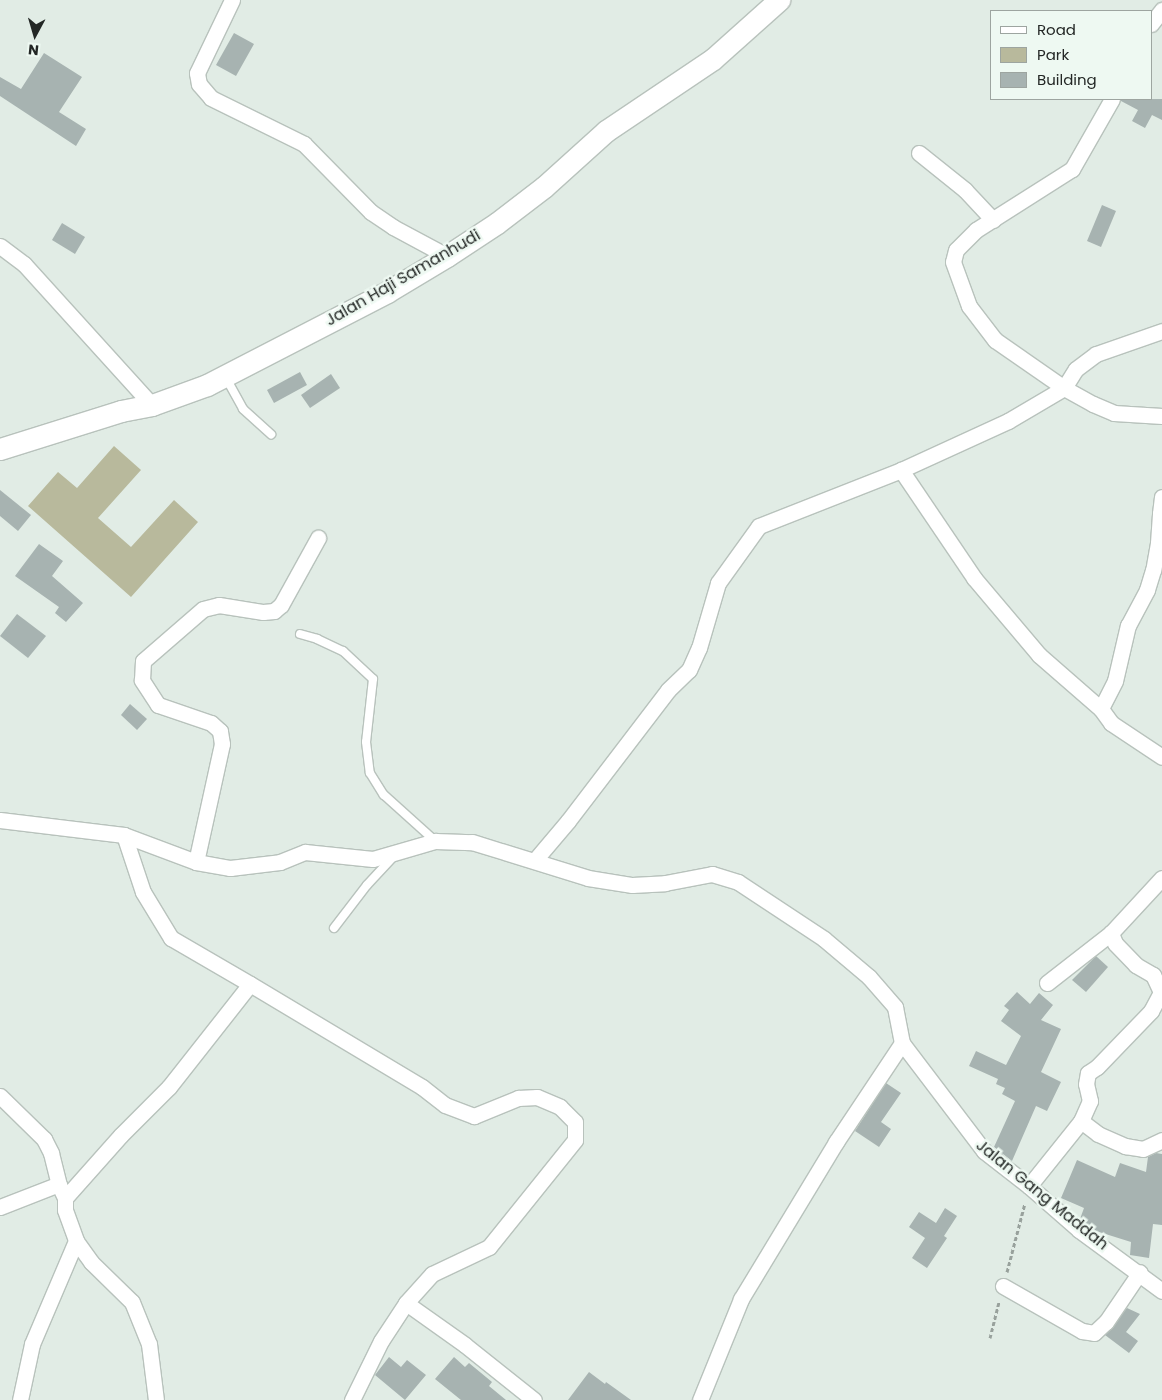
<!DOCTYPE html>
<html>
<head>
<meta charset="utf-8">
<style>
  body { margin:0 }
  #map { position:relative; width:1162px; height:1400px; overflow:hidden; background:#e1ece5; font-family:Poppins,sans-serif }
  div>[style] { position:absolute }
  .green>* { inset:0; background:#b8b99c }
  .building>* { inset:0; background:#a7b3b1 }
  .path>* { height:3px; margin-top:-1.5px; transform-origin:0; background:repeating-linear-gradient(90deg,#98a19c 0 4px,transparent 0 6.5px) }
  .roads { filter:drop-shadow(1px 0 #b8c2bc) drop-shadow(-1px 0 #b8c2bc) drop-shadow(0 1px #b8c2bc) drop-shadow(0 -1px #b8c2bc) }
  .lane>* { height:8px; margin:-4px; padding:0 4px; transform-origin:4px; border-radius:4px; background:#fff }
  .street>* { height:15px; margin:-7.5px; padding:0 7.5px; transform-origin:7.5px; border-radius:7.5px; background:#fff }
  .secondary>* { height:21px; margin:-10.5px; padding:0 10.5px; transform-origin:10.5px; border-radius:10.5px; background:#fff }
  span { translate:-50% -50%; white-space:nowrap; text-align:center; line-height:1.15; -webkit-text-stroke:5px #eef9f2; paint-order:stroke }
  .street-label { font-size:16px; color:#232725 }
  .legend { position:absolute; left:990px; top:10px; width:162px; height:90px; box-sizing:border-box; background:#eef9f2; border:1px solid #9da5a0; margin:0; padding:6px 9px; list-style:none; font-size:15px; color:#232725 }
  .legend li { display:flex; align-items:center; gap:10px; height:25px }
  .legend b { width:25px; border:1px solid #9da5a0 }
  .north { position:absolute; left:10px; top:10px; width:50px; height:50px; -webkit-text-stroke:4px #eef9f2; paint-order:stroke; rotate:186deg; font-size:14px; font-weight:700; line-height:20px; text-align:center; color:#232725 }
  .north::after { content:''; display:block; margin:auto; width:18px; height:22px; background:#232725; clip-path:polygon(50% 0,100% 100%,50% 72%,0 100%) }
</style>
</head>
<body>
<div id="map">
  <div class="green">
    <div style="clip-path:polygon(114px 446px,141px 470px,98px 518px,131px 547px,174px 500px,198px 522px,131px 597px,28px 506px,58px 472px,77px 488px)"></div>
  </div>
  <div class="building">
    <div style="clip-path:polygon(234px 33px,254px 44px,236px 76px,216px 65px)"></div>
    <div style="clip-path:polygon(44px 53px,82px 77px,59px 112px,86px 129px,76px 146px,0 96px,0 77px,21px 89px)"></div>
    <div style="clip-path:polygon(1121px 99px,1162px 99px,1162px 120px,1152px 115px,1145px 128px,1132px 121px,1138px 110px,1121px 101px)"></div>
    <div style="clip-path:polygon(1102px 205px,1116px 211px,1101px 247px,1087px 241px)"></div>
    <div style="clip-path:polygon(62px 223px,85px 237px,75px 254px,52px 240px)"></div>
    <div style="clip-path:polygon(300px 372px,307px 385px,274px 403px,267px 390px)"></div>
    <div style="clip-path:polygon(331px 374px,340px 388px,310px 408px,301px 395px)"></div>
    <div style="clip-path:polygon(0 490px,31px 515px,18px 531px,0 516px)"></div>
    <div style="clip-path:polygon(39px 544px,63px 561px,52px 576px,83px 603px,66px 622px,55px 613px,59px 607px,15px 576px)"></div>
    <div style="clip-path:polygon(17px 614px,46px 636px,28px 658px,0 636px)"></div>
    <div style="clip-path:polygon(130px 704px,147px 719px,137px 730px,121px 715px)"></div>
    <div style="clip-path:polygon(1096px 956px,1108px 967px,1086px 992px,1072px 980px)"></div>
    <div style="clip-path:polygon(1017px 992px,1030px 1004px,1039px 993px,1053px 1005px,1041px 1020px,1061px 1029px,1041px 1072px,1061px 1082px,1047px 1111px,1036px 1106px,1012px 1161px,994px 1147px,1015px 1101px,1002px 1094px,1005px 1088px,996px 1084px,998px 1079px,969px 1066px,976px 1051px,1006px 1065px,1021px 1036px,1001px 1021px,1009px 1010px,1004px 1006px)"></div>
    <div style="clip-path:polygon(886px 1083px,901px 1093px,881px 1122px,891px 1129px,879px 1147px,855px 1131px)"></div>
    <div style="clip-path:polygon(1156px 1153px,1162px 1154px,1162px 1225px,1153px 1224px,1149px 1258px,1130px 1255px,1131px 1242px,1096px 1231px,1080px 1219px,1084px 1208px,1061px 1198px,1077px 1160px,1115px 1177px,1120px 1163px,1146px 1172px,1148px 1157px)"></div>
    <div style="clip-path:polygon(945px 1208px,957px 1216px,944px 1236px,947px 1238px,927px 1268px,912px 1258px,925px 1238px,909px 1227px,919px 1212px,936px 1223px)"></div>
    <div style="clip-path:polygon(1127px 1308px,1140px 1314px,1126px 1332px,1138px 1341px,1129px 1353px,1105px 1335px)"></div>
    <div style="clip-path:polygon(389px 1357px,401px 1367px,407px 1360px,426px 1375px,405px 1400px,375px 1375px)"></div>
    <div style="clip-path:polygon(454px 1357px,465px 1367px,469px 1363px,492px 1382px,489px 1386px,506px 1400px,461px 1400px,435px 1379px)"></div>
    <div style="clip-path:polygon(589px 1372px,605px 1384px,606px 1382px,631px 1400px,568px 1400px)"></div>
  </div>
  <div class="path">
    <div style="left:1007px;top:1272px;width:71px;rotate:-75.4deg"></div>
    <div style="left:990px;top:1338px;width:37px;rotate:-76deg"></div>
  </div>
  <div class="roads">
    <div class="lane">
      <div style="left:226px;top:378px;width:35px;rotate:61deg"></div>
      <div style="left:243px;top:409px;width:38px;rotate:42deg"></div>
      <div style="left:300px;top:634px;width:18px;rotate:16deg"></div>
      <div style="left:317px;top:639px;width:29px;rotate:25deg"></div>
      <div style="left:343px;top:651px;width:41px;rotate:43deg"></div>
      <div style="left:373px;top:679px;width:63px;rotate:96.3deg"></div>
      <div style="left:366px;top:742px;width:31px;rotate:83deg"></div>
      <div style="left:370px;top:773px;width:26px;rotate:58deg"></div>
      <div style="left:384px;top:795px;width:69px;rotate:42deg"></div>
      <div style="left:334px;top:928px;width:54px;rotate:-52.5deg"></div>
      <div style="left:367px;top:885px;width:41px;rotate:-47deg"></div>
    </div>
    <div class="street">
      <div style="left:232px;top:0;width:81px;rotate:115.6deg"></div>
      <div style="left:197px;top:73px;width:11px;rotate:80deg"></div>
      <div style="left:199px;top:84px;width:18px;rotate:49deg"></div>
      <div style="left:211px;top:98px;width:104px;rotate:26.3deg"></div>
      <div style="left:304px;top:144px;width:95px;rotate:45.4deg"></div>
      <div style="left:371px;top:212px;width:27px;rotate:34deg"></div>
      <div style="left:393px;top:227px;width:61px;rotate:28.2deg"></div>
      <div style="left:1151px;top:24px;width:18px;rotate:-52deg"></div>
      <div style="left:1112px;top:99px;width:81px;rotate:119.7deg"></div>
      <div style="left:1072px;top:169px;width:114px;rotate:147.6deg"></div>
      <div style="left:976px;top:230px;width:28px;rotate:135deg"></div>
      <div style="left:956px;top:250px;width:12px;rotate:104deg"></div>
      <div style="left:953px;top:262px;width:47px;rotate:70deg"></div>
      <div style="left:969px;top:306px;width:43px;rotate:52.6deg"></div>
      <div style="left:995px;top:340px;width:84px;rotate:34.8deg"></div>
      <div style="left:1064px;top:388px;width:33px;rotate:29deg"></div>
      <div style="left:1093px;top:404px;width:23px;rotate:23deg"></div>
      <div style="left:1114px;top:413px;width:48px;rotate:3.6deg"></div>
      <div style="left:919px;top:153px;width:59px;rotate:38.8deg"></div>
      <div style="left:965px;top:190px;width:41px;rotate:47deg"></div>
      <div style="left:0;top:246px;width:30px;rotate:37deg"></div>
      <div style="left:24px;top:264px;width:190px;rotate:47.8deg"></div>
      <div style="left:901px;top:470px;width:130px;rotate:55.9deg"></div>
      <div style="left:974px;top:578px;width:101px;rotate:49.8deg"></div>
      <div style="left:1039px;top:655px;width:82px;rotate:41.1deg"></div>
      <div style="left:1162px;top:497px;width:17px;rotate:97deg"></div>
      <div style="left:1160px;top:514px;width:2px;rotate:27deg"></div>
      <div style="left:1160px;top:514px;width:29px;rotate:94deg"></div>
      <div style="left:1158px;top:543px;width:27px;rotate:100deg"></div>
      <div style="left:1153px;top:570px;width:21px;rotate:107deg"></div>
      <div style="left:1147px;top:590px;width:40px;rotate:118deg"></div>
      <div style="left:1128px;top:625px;width:57px;rotate:103.1deg"></div>
      <div style="left:1115px;top:681px;width:31px;rotate:117deg"></div>
      <div style="left:1101px;top:709px;width:17px;rotate:54deg"></div>
      <div style="left:1111px;top:723px;width:61px;rotate:33.7deg"></div>
      <div style="left:0;top:820px;width:125px;rotate:6.9deg"></div>
      <div style="left:124px;top:835px;width:77px;rotate:20.6deg"></div>
      <div style="left:196px;top:862px;width:35px;rotate:10deg"></div>
      <div style="left:230px;top:868px;width:50px;rotate:-6.8deg"></div>
      <div style="left:280px;top:862px;width:27px;rotate:-22deg"></div>
      <div style="left:305px;top:852px;width:68px;rotate:5.9deg"></div>
      <div style="left:373px;top:859px;width:65px;rotate:-16.2deg"></div>
      <div style="left:435px;top:841px;width:37px;rotate:2deg"></div>
      <div style="left:472px;top:842px;width:121px;rotate:17.2deg"></div>
      <div style="left:588px;top:878px;width:45px;rotate:9deg"></div>
      <div style="left:632px;top:885px;width:33px;rotate:-3deg"></div>
      <div style="left:665px;top:883px;width:48px;rotate:-10.8deg"></div>
      <div style="left:712px;top:874px;width:27px;rotate:17deg"></div>
      <div style="left:738px;top:882px;width:103px;rotate:33.5deg"></div>
      <div style="left:824px;top:939px;width:59px;rotate:40.2deg"></div>
      <div style="left:869px;top:977px;width:40px;rotate:49deg"></div>
      <div style="left:895px;top:1007px;width:37px;rotate:79deg"></div>
      <div style="left:902px;top:1043px;width:136px;rotate:52.8deg"></div>
      <div style="left:984px;top:1151px;width:57px;rotate:37.9deg"></div>
      <div style="left:1029px;top:1186px;width:67px;rotate:41.3deg"></div>
      <div style="left:1079px;top:1230px;width:103px;rotate:36.3deg"></div>
      <div style="left:124px;top:835px;width:60px;rotate:71.6deg"></div>
      <div style="left:143px;top:892px;width:54px;rotate:58.7deg"></div>
      <div style="left:171px;top:938px;width:91px;rotate:30.2deg"></div>
      <div style="left:535px;top:860px;width:51px;rotate:-49.8deg"></div>
      <div style="left:568px;top:821px;width:165px;rotate:-52.6deg"></div>
      <div style="left:668px;top:690px;width:29px;rotate:-44deg"></div>
      <div style="left:689px;top:670px;width:24px;rotate:-66deg"></div>
      <div style="left:699px;top:648px;width:68px;rotate:-73.7deg"></div>
      <div style="left:718px;top:583px;width:70px;rotate:-54.3deg"></div>
      <div style="left:759px;top:526px;width:153px;rotate:-21.5deg"></div>
      <div style="left:901px;top:470px;width:118px;rotate:-24.6deg"></div>
      <div style="left:1008px;top:421px;width:65px;rotate:-30.5deg"></div>
      <div style="left:1064px;top:388px;width:22px;rotate:-58deg"></div>
      <div style="left:1076px;top:369px;width:25px;rotate:-37deg"></div>
      <div style="left:1096px;top:354px;width:70px;rotate:-19.2deg"></div>
      <div style="left:196px;top:862px;width:121px;rotate:-77.6deg"></div>
      <div style="left:222px;top:744px;width:13px;rotate:-99deg"></div>
      <div style="left:220px;top:731px;width:12px;rotate:-138deg"></div>
      <div style="left:211px;top:723px;width:56px;rotate:-161.2deg"></div>
      <div style="left:158px;top:705px;width:30px;rotate:-123deg"></div>
      <div style="left:142px;top:680px;width:19px;rotate:-87deg"></div>
      <div style="left:143px;top:661px;width:79px;rotate:-40.9deg"></div>
      <div style="left:203px;top:609px;width:16px;rotate:-14deg"></div>
      <div style="left:219px;top:605px;width:45px;rotate:9deg"></div>
      <div style="left:263px;top:612px;width:11px;rotate:-5deg"></div>
      <div style="left:274px;top:611px;width:9px;rotate:-41deg"></div>
      <div style="left:281px;top:605px;width:77px;rotate:-61.1deg"></div>
      <div style="left:1047px;top:983px;width:81px;rotate:-38deg"></div>
      <div style="left:0;top:1096px;width:62px;rotate:44.3deg"></div>
      <div style="left:44px;top:1139px;width:16px;rotate:63deg"></div>
      <div style="left:51px;top:1153px;width:33px;rotate:76deg"></div>
      <div style="left:59px;top:1185px;width:14px;rotate:65deg"></div>
      <div style="left:65px;top:1198px;width:84px;rotate:-48.4deg"></div>
      <div style="left:121px;top:1135px;width:68px;rotate:-45deg"></div>
      <div style="left:169px;top:1087px;width:131px;rotate:-51.8deg"></div>
      <div style="left:250px;top:984px;width:200px;rotate:30.9deg"></div>
      <div style="left:422px;top:1087px;width:29px;rotate:38deg"></div>
      <div style="left:445px;top:1105px;width:31px;rotate:21deg"></div>
      <div style="left:474px;top:1116px;width:48px;rotate:-22.2deg"></div>
      <div style="left:518px;top:1098px;width:19px;rotate:-3deg"></div>
      <div style="left:537px;top:1097px;width:25px;rotate:23deg"></div>
      <div style="left:560px;top:1107px;width:21px;rotate:45deg"></div>
      <div style="left:575px;top:1122px;width:18px;rotate:90deg"></div>
      <div style="left:575px;top:1140px;width:137px;rotate:128.8deg"></div>
      <div style="left:489px;top:1247px;width:63px;rotate:154.7deg"></div>
      <div style="left:432px;top:1274px;width:39px;rotate:132deg"></div>
      <div style="left:406px;top:1303px;width:45px;rotate:123.3deg"></div>
      <div style="left:381px;top:1341px;width:66px;rotate:116.2deg"></div>
      <div style="left:1081px;top:1121px;width:21px;rotate:37deg"></div>
      <div style="left:1098px;top:1134px;width:30px;rotate:24deg"></div>
      <div style="left:1125px;top:1146px;width:18px;rotate:9deg"></div>
      <div style="left:1143px;top:1149px;width:21px;rotate:-25deg"></div>
      <div style="left:1029px;top:1186px;width:83px;rotate:-51.3deg"></div>
      <div style="left:1081px;top:1121px;width:22px;rotate:-66deg"></div>
      <div style="left:1090px;top:1101px;width:17px;rotate:-103deg"></div>
      <div style="left:1086px;top:1084px;width:11px;rotate:-80deg"></div>
      <div style="left:1088px;top:1073px;width:11px;rotate:-34deg"></div>
      <div style="left:1097px;top:1067px;width:78px;rotate:-46deg"></div>
      <div style="left:1151px;top:1011px;width:21px;rotate:-62deg"></div>
      <div style="left:1161px;top:992px;width:19px;rotate:-115deg"></div>
      <div style="left:1153px;top:975px;width:20px;rotate:-150deg"></div>
      <div style="left:1136px;top:965px;width:30px;rotate:-134deg"></div>
      <div style="left:1115px;top:943px;width:11px;rotate:-112deg"></div>
      <div style="left:1111px;top:933px;width:75px;rotate:-47.2deg"></div>
      <div style="left:65px;top:1198px;width:12px;rotate:90deg"></div>
      <div style="left:65px;top:1210px;width:33px;rotate:70deg"></div>
      <div style="left:76px;top:1241px;width:26px;rotate:54deg"></div>
      <div style="left:91px;top:1262px;width:57px;rotate:44.3deg"></div>
      <div style="left:132px;top:1302px;width:45px;rotate:68deg"></div>
      <div style="left:149px;top:1344px;width:56px;rotate:82.9deg"></div>
      <div style="left:0;top:1207px;width:63px;rotate:-21.3deg"></div>
      <div style="left:1003px;top:1286px;width:91px;rotate:29.7deg"></div>
      <div style="left:1082px;top:1331px;width:12px;rotate:9deg"></div>
      <div style="left:1094px;top:1333px;width:16px;rotate:-43deg"></div>
      <div style="left:1106px;top:1322px;width:60px;rotate:-55.8deg"></div>
      <div style="left:406px;top:1303px;width:72px;rotate:35.4deg"></div>
      <div style="left:465px;top:1345px;width:88px;rotate:38.6deg"></div>
      <div style="left:20px;top:1400px;width:57px;rotate:-77.9deg"></div>
      <div style="left:32px;top:1344px;width:112px;rotate:-66.9deg"></div>
      <div style="left:700px;top:1400px;width:109px;rotate:-67.9deg"></div>
      <div style="left:741px;top:1299px;width:184px;rotate:-58.8deg"></div>
      <div style="left:836px;top:1142px;width:119px;rotate:-56.3deg"></div>
    </div>
    <div class="secondary">
      <div style="left:0;top:449px;width:127px;rotate:-17.4deg"></div>
      <div style="left:121px;top:411px;width:32px;rotate:-11deg"></div>
      <div style="left:152px;top:405px;width:59px;rotate:-20deg"></div>
      <div style="left:207px;top:385px;width:203px;rotate:-27.3deg"></div>
      <div style="left:387px;top:292px;width:70px;rotate:-31deg"></div>
      <div style="left:447px;top:256px;width:60px;rotate:-33.4deg"></div>
      <div style="left:497px;top:223px;width:59px;rotate:-37.5deg"></div>
      <div style="left:544px;top:187px;width:84px;rotate:-42.1deg"></div>
      <div style="left:606px;top:131px;width:129px;rotate:-33.9deg"></div>
      <div style="left:713px;top:59px;width:89px;rotate:-41.8deg"></div>
    </div>
  </div>
  <div class="street-label">
    <span style="left:403px;top:278px;rotate:-30deg">Jalan Haji Samanhudi</span>
    <span style="left:1042px;top:1195px;rotate:39deg">Jalan Gang Maddah</span>
  </div>
  <ul class="legend">
  <li><b style="height:6px;background:#fff"></b>Road</li>
  <li><b style="height:14px;background:#b8b99c"></b>Park</li>
  <li><b style="height:14px;background:#a7b3b1"></b>Building</li>
  </ul>
  <div class="north">N</div>
</div>
</body>
</html>
